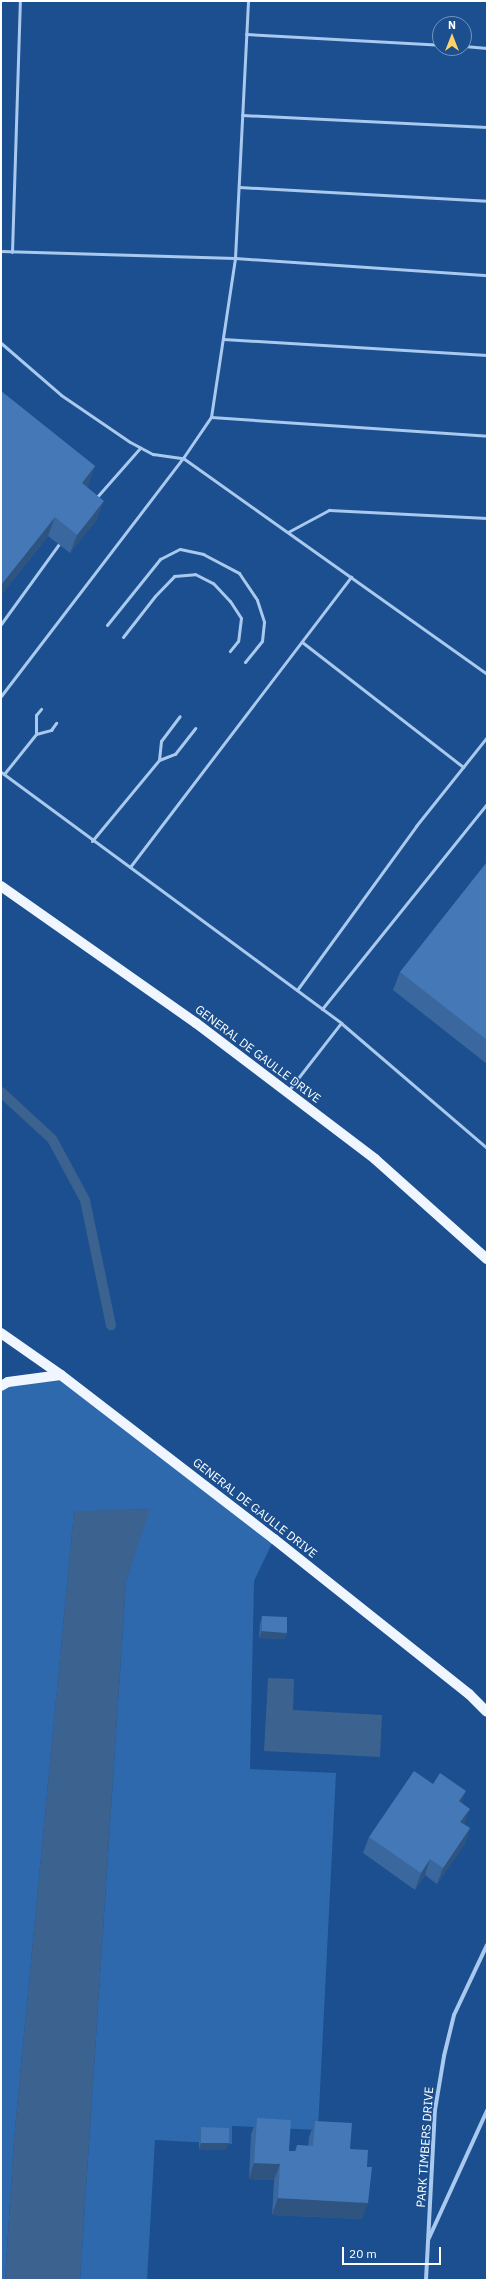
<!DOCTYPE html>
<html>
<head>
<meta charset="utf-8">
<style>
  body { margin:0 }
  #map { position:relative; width:488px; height:2281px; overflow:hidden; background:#1b4f8f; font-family:"IBM Plex Sans",sans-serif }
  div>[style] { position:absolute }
  .green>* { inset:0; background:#2e69ad }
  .water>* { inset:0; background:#3c6290 }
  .stream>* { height:10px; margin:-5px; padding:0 5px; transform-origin:5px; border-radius:5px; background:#3c6290 }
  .service>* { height:3px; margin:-1.5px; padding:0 1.5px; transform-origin:1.5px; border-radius:1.5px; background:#a9c9ee }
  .minor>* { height:4px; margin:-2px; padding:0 2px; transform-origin:2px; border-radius:2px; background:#a9c9ee }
  .primary>* { height:10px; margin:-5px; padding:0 5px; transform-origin:5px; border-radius:5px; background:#f0f6ff }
  .wall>* { inset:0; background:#3a679d }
  .shaded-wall>* { inset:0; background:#305480 }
  .building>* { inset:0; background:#4478b7 }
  span { translate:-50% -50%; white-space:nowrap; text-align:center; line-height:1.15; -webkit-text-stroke:3px #1b4f8f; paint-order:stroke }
  .street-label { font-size:12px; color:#fff }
  .frame { position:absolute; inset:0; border:2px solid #fff; pointer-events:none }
  .north { position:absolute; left:432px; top:16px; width:40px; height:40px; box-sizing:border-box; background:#1b4f8f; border:1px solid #7695bc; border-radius:50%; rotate:0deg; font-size:11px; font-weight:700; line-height:16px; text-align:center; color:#fff }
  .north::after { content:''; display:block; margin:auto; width:14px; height:18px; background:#ffd166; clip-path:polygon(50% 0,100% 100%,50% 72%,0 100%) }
  .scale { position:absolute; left:342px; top:2247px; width:99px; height:18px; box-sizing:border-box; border:2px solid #fff; border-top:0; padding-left:5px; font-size:12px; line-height:14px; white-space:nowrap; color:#fff; -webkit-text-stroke:3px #1b4f8f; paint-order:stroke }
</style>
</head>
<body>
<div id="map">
  <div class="green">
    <div style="clip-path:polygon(61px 1375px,274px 1539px,254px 1581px,250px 1769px,336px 1773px,318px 2130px,232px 2126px,232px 2144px,155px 2140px,147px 2280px,80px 2280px,126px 1581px,149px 1509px,74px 1512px,14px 2139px,5px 2280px,1px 2280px,1px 1386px)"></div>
  </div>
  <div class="water">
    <div style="clip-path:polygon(150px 1509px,126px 1581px,80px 2280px,5px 2280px,14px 2139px,74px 1511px)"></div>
    <div style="clip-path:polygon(268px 1678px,294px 1679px,293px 1710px,382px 1715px,380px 1757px,264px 1751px)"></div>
  </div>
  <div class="stream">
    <div style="left:1px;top:1092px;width:69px;rotate:42.7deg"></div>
    <div style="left:52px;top:1139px;width:69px;rotate:61.6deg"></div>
    <div style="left:85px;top:1200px;width:128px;rotate:78.3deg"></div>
  </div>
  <div class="service">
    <div style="left:246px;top:34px;width:194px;rotate:3.2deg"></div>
    <div style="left:464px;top:46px;width:23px;rotate:5deg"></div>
    <div style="left:242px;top:115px;width:245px;rotate:2.8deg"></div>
    <div style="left:239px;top:187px;width:248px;rotate:3.2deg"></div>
    <div style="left:1px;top:251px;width:234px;rotate:1.7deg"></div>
    <div style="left:235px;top:258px;width:253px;rotate:3.9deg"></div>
    <div style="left:12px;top:252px;width:251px;rotate:-88.2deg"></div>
    <div style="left:223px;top:339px;width:264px;rotate:3.5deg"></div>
    <div style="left:1px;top:343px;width:79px;rotate:40.9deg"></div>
    <div style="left:61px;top:395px;width:83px;rotate:34.3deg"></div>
    <div style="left:130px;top:442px;width:26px;rotate:28deg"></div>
    <div style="left:153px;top:454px;width:30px;rotate:8deg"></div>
    <div style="left:183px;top:458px;width:373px;rotate:35.4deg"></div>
    <div style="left:211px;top:417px;width:277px;rotate:3.9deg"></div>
    <div style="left:96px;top:498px;width:67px;rotate:-48.7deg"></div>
    <div style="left:288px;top:532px;width:47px;rotate:-28.2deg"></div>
    <div style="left:329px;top:510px;width:158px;rotate:2.9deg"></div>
    <div style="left:1px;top:624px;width:99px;rotate:-54.1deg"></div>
    <div style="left:107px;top:625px;width:85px;rotate:-51.2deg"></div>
    <div style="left:160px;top:559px;width:22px;rotate:-27deg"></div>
    <div style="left:180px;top:549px;width:24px;rotate:12deg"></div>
    <div style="left:203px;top:554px;width:41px;rotate:27.8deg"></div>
    <div style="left:239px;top:573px;width:32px;rotate:56deg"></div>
    <div style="left:257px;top:600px;width:23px;rotate:72deg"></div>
    <div style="left:264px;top:622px;width:19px;rotate:96deg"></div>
    <div style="left:262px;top:641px;width:27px;rotate:129deg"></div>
    <div style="left:123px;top:637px;width:52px;rotate:-52deg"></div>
    <div style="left:155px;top:596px;width:28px;rotate:-46deg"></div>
    <div style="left:174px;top:576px;width:21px;rotate:-5deg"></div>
    <div style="left:195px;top:574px;width:20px;rotate:27deg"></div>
    <div style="left:213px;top:583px;width:25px;rotate:47deg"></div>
    <div style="left:230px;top:601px;width:20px;rotate:57deg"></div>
    <div style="left:241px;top:618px;width:23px;rotate:97deg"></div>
    <div style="left:238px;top:641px;width:13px;rotate:129deg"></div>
    <div style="left:302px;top:642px;width:204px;rotate:37.8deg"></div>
    <div style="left:1px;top:696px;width:300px;rotate:-52.6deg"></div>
    <div style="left:183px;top:458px;width:50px;rotate:-55.7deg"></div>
    <div style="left:211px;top:417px;width:161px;rotate:-81.4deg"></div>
    <div style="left:235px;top:258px;width:257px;rotate:-87.1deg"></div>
    <div style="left:36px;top:734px;width:16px;rotate:-15deg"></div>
    <div style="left:51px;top:730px;width:9px;rotate:-54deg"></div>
    <div style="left:159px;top:760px;width:17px;rotate:-21deg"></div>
    <div style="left:175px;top:754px;width:33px;rotate:-52deg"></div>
    <div style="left:1px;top:772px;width:423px;rotate:36.4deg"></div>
    <div style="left:341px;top:1023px;width:192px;rotate:40.6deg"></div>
    <div style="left:4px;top:774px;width:51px;rotate:-51.3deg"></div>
    <div style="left:36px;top:734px;width:19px;rotate:-90deg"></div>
    <div style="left:36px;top:715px;width:8px;rotate:-50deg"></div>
    <div style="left:92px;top:841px;width:105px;rotate:-50.4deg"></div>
    <div style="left:159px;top:760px;width:19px;rotate:-84deg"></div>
    <div style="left:161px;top:741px;width:31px;rotate:-53deg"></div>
    <div style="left:130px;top:867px;width:365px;rotate:-52.7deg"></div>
    <div style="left:297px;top:990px;width:203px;rotate:-54deg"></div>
    <div style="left:416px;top:826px;width:114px;rotate:-51.4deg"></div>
    <div style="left:322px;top:1009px;width:263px;rotate:-51.2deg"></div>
    <div style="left:288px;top:1091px;width:86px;rotate:-52.1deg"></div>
  </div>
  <div class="minor">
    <div style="left:429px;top:2238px;width:140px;rotate:-65.5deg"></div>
    <div style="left:426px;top:2280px;width:170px;rotate:-87deg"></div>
    <div style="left:435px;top:2110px;width:55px;rotate:-80.5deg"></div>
    <div style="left:444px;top:2056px;width:42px;rotate:-76.3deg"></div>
    <div style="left:454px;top:2015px;width:77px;rotate:-64.8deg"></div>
  </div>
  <div class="primary">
    <div style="left:1px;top:886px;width:238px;rotate:35.1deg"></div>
    <div style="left:196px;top:1023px;width:225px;rotate:37.2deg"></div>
    <div style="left:375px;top:1159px;width:150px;rotate:41.8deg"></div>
    <div style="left:1px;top:1333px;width:73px;rotate:35deg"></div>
    <div style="left:61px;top:1375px;width:269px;rotate:37.6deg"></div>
    <div style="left:274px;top:1539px;width:249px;rotate:38.5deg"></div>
    <div style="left:469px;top:1694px;width:25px;rotate:45deg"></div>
    <div style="left:1px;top:1386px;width:8px;rotate:-30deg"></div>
    <div style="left:8px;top:1382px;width:53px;rotate:-7.5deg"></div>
  </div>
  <div class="wall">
    <div style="clip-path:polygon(1px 391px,95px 466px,88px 485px,87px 487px,97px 519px,70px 553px,48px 536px,1px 595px)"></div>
    <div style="clip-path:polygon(487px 862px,487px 1064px,393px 990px,400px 972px)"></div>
    <div style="clip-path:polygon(262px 1616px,287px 1633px,284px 1639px,259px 1638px,260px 1623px)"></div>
    <div style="clip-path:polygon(461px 1803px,464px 1824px,470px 1828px,464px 1845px,437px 1884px,425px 1875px,415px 1890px,363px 1853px,369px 1837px)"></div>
    <div style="clip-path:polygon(257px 2118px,289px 2151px,295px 2151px,297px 2145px,308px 2146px,309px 2137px,315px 2121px,350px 2149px,362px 2219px,272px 2215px,274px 2180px,249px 2179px,251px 2134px)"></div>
    <div style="clip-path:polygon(201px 2127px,226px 2150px,199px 2150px,199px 2134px)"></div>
  </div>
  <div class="shaded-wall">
    <div style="clip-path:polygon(95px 466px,88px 485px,75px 501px,82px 483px)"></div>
    <div style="clip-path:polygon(104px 501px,97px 519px,70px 553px,77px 535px)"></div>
    <div style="clip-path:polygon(55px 517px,48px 536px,1px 595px,1px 585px)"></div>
    <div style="clip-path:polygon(262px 1631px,287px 1633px,284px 1639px,259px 1638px)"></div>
    <div style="clip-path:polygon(466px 1791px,460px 1807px,459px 1801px)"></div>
    <div style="clip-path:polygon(470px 1809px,464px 1825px,460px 1822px)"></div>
    <div style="clip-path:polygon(470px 1828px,464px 1845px,437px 1884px,443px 1868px)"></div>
    <div style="clip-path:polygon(430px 1859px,425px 1875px,415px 1890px,421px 1873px)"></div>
    <div style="clip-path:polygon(201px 2143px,229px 2143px,226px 2150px,199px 2150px)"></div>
    <div style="clip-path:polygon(254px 2163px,280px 2164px,274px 2180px,249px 2179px)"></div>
    <div style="clip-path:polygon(278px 2198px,368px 2203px,362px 2219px,272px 2215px)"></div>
  </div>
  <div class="building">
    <div style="clip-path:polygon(1px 391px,95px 466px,82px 483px,104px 501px,77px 535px,55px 517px,1px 585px)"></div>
    <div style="clip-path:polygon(487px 862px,487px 1040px,400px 972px)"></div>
    <div style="clip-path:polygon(262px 1616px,287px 1617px,287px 1633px,262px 1631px)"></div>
    <div style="clip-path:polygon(414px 1771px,433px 1784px,440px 1773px,466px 1791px,459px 1801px,470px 1809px,460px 1822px,470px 1828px,443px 1868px,430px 1859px,421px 1873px,369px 1837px)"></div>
    <div style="clip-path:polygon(257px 2118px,291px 2120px,289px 2151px,296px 2151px,297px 2145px,313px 2146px,315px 2121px,352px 2123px,350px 2149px,368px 2150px,367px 2167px,372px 2167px,368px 2203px,278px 2198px,280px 2164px,254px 2163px)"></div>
    <div style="clip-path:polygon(201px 2127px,229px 2128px,229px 2143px,201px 2143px)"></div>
  </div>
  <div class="street-label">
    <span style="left:258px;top:1054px;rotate:37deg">GENERAL DE GAULLE DRIVE</span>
    <span style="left:255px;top:1508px;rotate:38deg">GENERAL DE GAULLE DRIVE</span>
    <span style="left:425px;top:2147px;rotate:-86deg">PARK TIMBERS DRIVE</span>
  </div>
  <div class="frame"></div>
  <div class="north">N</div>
  <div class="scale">20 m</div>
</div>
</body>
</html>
